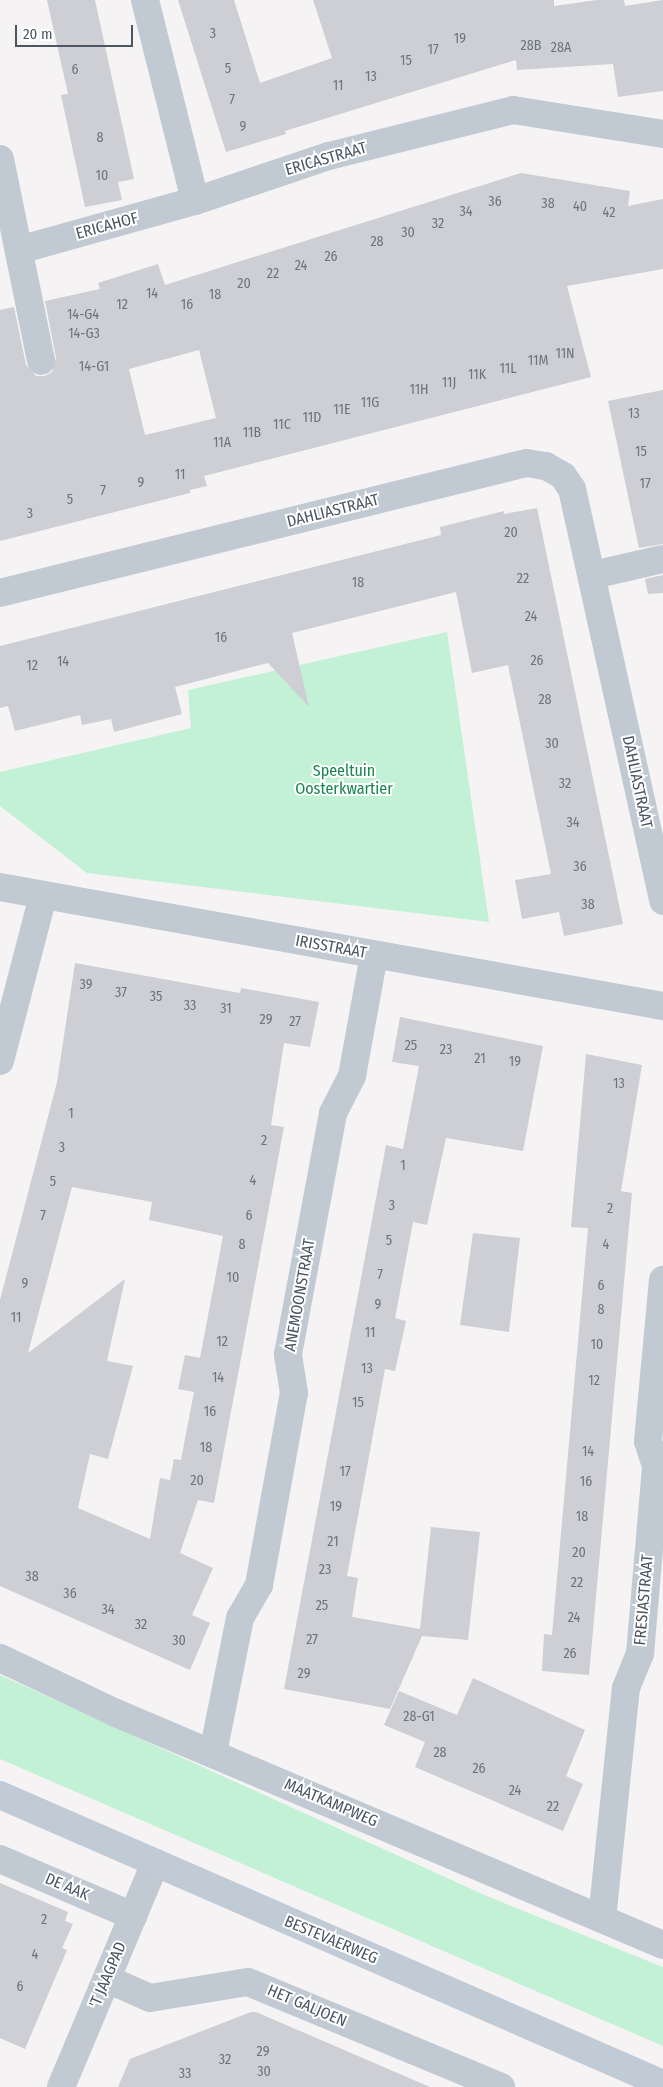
<!DOCTYPE html>
<html>
<head>
<meta charset="utf-8">
<style>
  body { margin:0 }
  #map { position:relative; width:663px; height:2087px; overflow:hidden; background:#f5f3f3; font-family:"Fira Sans Condensed",sans-serif }
  div>[style] { position:absolute }
  .green>* { inset:0; background:#c3f1d5 }
  .building>* { inset:0; background:#cdcfd5 }
  .street>* { height:28px; margin:-14px; padding:0 14px; transform-origin:14px; border-radius:14px; background:#c1cad2 }
  .secondary>* { height:28px; margin:-14px; padding:0 14px; transform-origin:14px; border-radius:14px; background:#c1cbd6 }
  span { translate:-50% -50%; white-space:nowrap; text-align:center; line-height:1.15; -webkit-text-stroke:4px #fff; paint-order:stroke }
  .number-label { font-size:14px; color:#6b747e }
  .number-label span { -webkit-text-stroke-width:0 }
  .street-label { font-size:16px; color:#4a5661 }
  .park-label { font-size:16px; color:#17864f }
  .scale { position:absolute; left:15px; top:25px; width:118px; height:22px; box-sizing:border-box; border:2px solid #4a5661; border-top:0; padding-left:6px; font-size:15px; line-height:18px; white-space:nowrap; color:#4a5661; -webkit-text-stroke:4px #fff; paint-order:stroke }
</style>
</head>
<body>
<div id="map">
  <div class="green">
    <div style="clip-path:polygon(447px 632px,489px 922px,87px 873px,0 806px,0 772px,191px 728px,188px 690px)"></div>
    <div style="clip-path:polygon(0 1675px,489px 1897px,663px 1967px,663px 2046px,0 1759px)"></div>
  </div>
  <div class="building">
    <div style="clip-path:polygon(47px 0,95px 0,134px 179px,118px 182px,122px 200px,85px 207px,61px 95px,68px 94px)"></div>
    <div style="clip-path:polygon(178px 0,234px 0,260px 83px,332px 58px,313px 0,554px 0,554px 6px,597px 0,624px 0,625px 6px,663px 0,663px 91px,618px 97px,613px 64px,517px 70px,516px 60px,285px 131px,286px 134px,226px 152px)"></div>
    <div style="clip-path:polygon(evenodd,521px 173px,630px 191px,628px 206px,663px 199px,663px 269px,567px 286px,591px 377px,204px 476px,207px 486px,190px 490px,190px 493px,0 541px,0 310px,14px 307px,26px 365px,36px 376px,45px 376px,52px 372px,56px 358px,45px 301px,100px 289px,98px 283px,158px 264px,165px 285px,521px 173px,199px 350px,216px 418px,145px 435px,129px 369px,199px 350px)"></div>
    <div style="clip-path:polygon(663px 390px,663px 544px,639px 548px,608px 401px)"></div>
    <div style="clip-path:polygon(537px 508px,623px 924px,564px 936px,559px 912px,522px 919px,515px 880px,551px 874px,508px 665px,472px 673px,456px 592px,292px 633px,309px 707px,268px 663px,175px 687px,182px 714px,114px 732px,111px 719px,82px 725px,80px 715px,15px 731px,8px 706px,0 708px,0 646px,441px 535px,440px 527px,504px 511px,504px 514px)"></div>
    <div style="clip-path:polygon(663px 575px,663px 593px,648px 594px,645px 579px)"></div>
    <div style="clip-path:polygon(evenodd,75px 963px,240px 993px,241px 988px,319px 1002px,310px 1047px,284px 1043px,271px 1125px,284px 1127px,214px 1503px,198px 1500px,180px 1553px,213px 1568px,192px 1615px,210px 1623px,190px 1670px,0 1586px,0 1300px,57px 1082px,75px 963px,72px 1187px,152px 1202px,149px 1220px,223px 1236px,200px 1358px,185px 1355px,178px 1389px,194px 1392px,181px 1460px,174px 1459px,170px 1480px,160px 1478px,150px 1539px,78px 1508px,90px 1454px,108px 1459px,133px 1366px,107px 1361px,125px 1279px,28px 1353px,72px 1187px)"></div>
    <div style="clip-path:polygon(400px 1017px,543px 1046px,523px 1151px,446px 1138px,427px 1225px,413px 1222px,395px 1318px,406px 1321px,395px 1371px,385px 1369px,347px 1576px,358px 1578px,352px 1617px,420px 1629px,431px 1527px,480px 1532px,468px 1640px,422px 1636px,390px 1709px,284px 1689px,386px 1145px,403px 1149px,419px 1066px,392px 1062px)"></div>
    <div style="clip-path:polygon(586px 1054px,642px 1065px,621px 1191px,632px 1193px,589px 1675px,542px 1671px,544px 1634px,552px 1635px,588px 1228px,571px 1227px)"></div>
    <div style="clip-path:polygon(473px 1233px,520px 1238px,509px 1332px,460px 1325px)"></div>
    <div style="clip-path:polygon(473px 1678px,585px 1730px,566px 1776px,583px 1784px,563px 1831px,415px 1767px,425px 1742px,384px 1725px,399px 1691px,457px 1715px)"></div>
    <div style="clip-path:polygon(0 1883px,68px 1912px,65px 1921px,73px 1924px,62px 1948px,67px 1950px,25px 2049px,0 2038px)"></div>
    <div style="clip-path:polygon(251px 2012px,256px 2012px,430px 2087px,118px 2087px,130px 2059px)"></div>
  </div>
  <div class="street">
    <div style="left:145px;top:0;width:207px;rotate:76deg"></div>
    <div style="left:195px;top:201px;width:141px;rotate:-18.6deg"></div>
    <div style="left:329px;top:156px;width:190px;rotate:-14deg"></div>
    <div style="left:513px;top:110px;width:152px;rotate:9.1deg"></div>
    <div style="left:0;top:159px;width:206px;rotate:78.5deg"></div>
    <div style="left:19px;top:250px;width:183px;rotate:-15.6deg"></div>
    <div style="left:593px;top:575px;width:72px;rotate:-12.9deg"></div>
    <div style="left:0;top:593px;width:542px;rotate:-13.88deg"></div>
    <div style="left:526px;top:463px;width:20px;rotate:9deg"></div>
    <div style="left:546px;top:466px;width:20px;rotate:30deg"></div>
    <div style="left:563px;top:476px;width:16px;rotate:55deg"></div>
    <div style="left:572px;top:489px;width:422px;rotate:77.5deg"></div>
    <div style="left:0;top:887px;width:674px;rotate:10.18deg"></div>
    <div style="left:0;top:1061px;width:171px;rotate:-75.4deg"></div>
    <div style="left:0;top:1658px;width:128px;rotate:25.4deg"></div>
    <div style="left:116px;top:1713px;width:594px;rotate:22.98deg"></div>
    <div style="left:213px;top:1753px;width:138px;rotate:-78.7deg"></div>
    <div style="left:240px;top:1618px;width:38px;rotate:-60deg"></div>
    <div style="left:259px;top:1585px;width:195px;rotate:-79.7deg"></div>
    <div style="left:294px;top:1393px;width:39px;rotate:-99deg"></div>
    <div style="left:288px;top:1354px;width:245px;rotate:-79.4deg"></div>
    <div style="left:333px;top:1113px;width:42px;rotate:-62.8deg"></div>
    <div style="left:352px;top:1076px;width:123px;rotate:-79.7deg"></div>
    <div style="left:0;top:1859px;width:145px;rotate:23.2deg"></div>
    <div style="left:602px;top:1919px;width:232px;rotate:-84.1deg"></div>
    <div style="left:626px;top:1688px;width:37px;rotate:-68deg"></div>
    <div style="left:640px;top:1654px;width:189px;rotate:-85.1deg"></div>
    <div style="left:656px;top:1466px;width:26px;rotate:-108deg"></div>
    <div style="left:648px;top:1441px;width:162px;rotate:-84.7deg"></div>
    <div style="left:107px;top:1979px;width:47px;rotate:23.8deg"></div>
    <div style="left:150px;top:1998px;width:99px;rotate:-9.3deg"></div>
    <div style="left:248px;top:1982px;width:274px;rotate:22.5deg"></div>
    <div style="left:61px;top:2087px;width:243px;rotate:-67.2deg"></div>
  </div>
  <div class="secondary">
    <div style="left:0;top:1795px;width:723px;rotate:23.55deg"></div>
  </div>
  <div class="number-label">
    <span style="left:213px;top:34px">3</span>
    <span style="left:460px;top:39px">19</span>
    <span style="left:531px;top:46px">28B</span>
    <span style="left:561px;top:48px">28A</span>
    <span style="left:433px;top:50px">17</span>
    <span style="left:406px;top:61px">15</span>
    <span style="left:228px;top:69px">5</span>
    <span style="left:75px;top:70px">6</span>
    <span style="left:371px;top:77px">13</span>
    <span style="left:338px;top:86px">11</span>
    <span style="left:232px;top:100px">7</span>
    <span style="left:243px;top:127px">9</span>
    <span style="left:100px;top:138px">8</span>
    <span style="left:102px;top:176px">10</span>
    <span style="left:495px;top:202px">36</span>
    <span style="left:548px;top:204px">38</span>
    <span style="left:580px;top:207px">40</span>
    <span style="left:466px;top:212px">34</span>
    <span style="left:609px;top:213px">42</span>
    <span style="left:438px;top:224px">32</span>
    <span style="left:408px;top:233px">30</span>
    <span style="left:377px;top:242px">28</span>
    <span style="left:331px;top:257px">26</span>
    <span style="left:301px;top:266px">24</span>
    <span style="left:273px;top:274px">22</span>
    <span style="left:244px;top:284px">20</span>
    <span style="left:152px;top:294px">14</span>
    <span style="left:215px;top:295px">18</span>
    <span style="left:122px;top:305px">12</span>
    <span style="left:187px;top:305px">16</span>
    <span style="left:83px;top:315px">14-G4</span>
    <span style="left:84px;top:334px">14-G3</span>
    <span style="left:565px;top:354px">11N</span>
    <span style="left:538px;top:361px">11M</span>
    <span style="left:94px;top:367px">14-G1</span>
    <span style="left:508px;top:369px">11L</span>
    <span style="left:477px;top:375px">11K</span>
    <span style="left:449px;top:383px">11J</span>
    <span style="left:419px;top:390px">11H</span>
    <span style="left:370px;top:403px">11G</span>
    <span style="left:342px;top:410px">11E</span>
    <span style="left:634px;top:414px">13</span>
    <span style="left:312px;top:418px">11D</span>
    <span style="left:282px;top:425px">11C</span>
    <span style="left:252px;top:433px">11B</span>
    <span style="left:222px;top:443px">11A</span>
    <span style="left:641px;top:452px">15</span>
    <span style="left:180px;top:475px">11</span>
    <span style="left:141px;top:483px">9</span>
    <span style="left:645px;top:484px">17</span>
    <span style="left:103px;top:491px">7</span>
    <span style="left:70px;top:500px">5</span>
    <span style="left:30px;top:514px">3</span>
    <span style="left:511px;top:533px">20</span>
    <span style="left:523px;top:579px">22</span>
    <span style="left:358px;top:583px">18</span>
    <span style="left:531px;top:617px">24</span>
    <span style="left:221px;top:638px">16</span>
    <span style="left:537px;top:661px">26</span>
    <span style="left:63px;top:662px">14</span>
    <span style="left:32px;top:666px">12</span>
    <span style="left:545px;top:700px">28</span>
    <span style="left:552px;top:744px">30</span>
    <span style="left:565px;top:784px">32</span>
    <span style="left:573px;top:823px">34</span>
    <span style="left:580px;top:867px">36</span>
    <span style="left:588px;top:905px">38</span>
    <span style="left:86px;top:985px">39</span>
    <span style="left:121px;top:993px">37</span>
    <span style="left:156px;top:997px">35</span>
    <span style="left:190px;top:1006px">33</span>
    <span style="left:226px;top:1009px">31</span>
    <span style="left:266px;top:1020px">29</span>
    <span style="left:295px;top:1022px">27</span>
    <span style="left:411px;top:1046px">25</span>
    <span style="left:446px;top:1050px">23</span>
    <span style="left:480px;top:1059px">21</span>
    <span style="left:515px;top:1062px">19</span>
    <span style="left:619px;top:1084px">13</span>
    <span style="left:71px;top:1114px">1</span>
    <span style="left:264px;top:1141px">2</span>
    <span style="left:62px;top:1148px">3</span>
    <span style="left:403px;top:1166px">1</span>
    <span style="left:253px;top:1181px">4</span>
    <span style="left:53px;top:1182px">5</span>
    <span style="left:392px;top:1206px">3</span>
    <span style="left:610px;top:1209px">2</span>
    <span style="left:43px;top:1216px">7</span>
    <span style="left:249px;top:1216px">6</span>
    <span style="left:389px;top:1241px">5</span>
    <span style="left:242px;top:1245px">8</span>
    <span style="left:606px;top:1245px">4</span>
    <span style="left:380px;top:1275px">7</span>
    <span style="left:233px;top:1278px">10</span>
    <span style="left:25px;top:1284px">9</span>
    <span style="left:601px;top:1286px">6</span>
    <span style="left:378px;top:1305px">9</span>
    <span style="left:601px;top:1310px">8</span>
    <span style="left:16px;top:1318px">11</span>
    <span style="left:370px;top:1333px">11</span>
    <span style="left:222px;top:1342px">12</span>
    <span style="left:597px;top:1345px">10</span>
    <span style="left:367px;top:1369px">13</span>
    <span style="left:218px;top:1378px">14</span>
    <span style="left:594px;top:1381px">12</span>
    <span style="left:358px;top:1403px">15</span>
    <span style="left:210px;top:1412px">16</span>
    <span style="left:206px;top:1448px">18</span>
    <span style="left:588px;top:1452px">14</span>
    <span style="left:345px;top:1472px">17</span>
    <span style="left:197px;top:1481px">20</span>
    <span style="left:586px;top:1482px">16</span>
    <span style="left:336px;top:1507px">19</span>
    <span style="left:582px;top:1517px">18</span>
    <span style="left:333px;top:1542px">21</span>
    <span style="left:579px;top:1553px">20</span>
    <span style="left:325px;top:1570px">23</span>
    <span style="left:32px;top:1577px">38</span>
    <span style="left:577px;top:1583px">22</span>
    <span style="left:70px;top:1594px">36</span>
    <span style="left:322px;top:1606px">25</span>
    <span style="left:108px;top:1610px">34</span>
    <span style="left:574px;top:1618px">24</span>
    <span style="left:141px;top:1625px">32</span>
    <span style="left:312px;top:1640px">27</span>
    <span style="left:179px;top:1641px">30</span>
    <span style="left:570px;top:1654px">26</span>
    <span style="left:304px;top:1674px">29</span>
    <span style="left:419px;top:1717px">28-G1</span>
    <span style="left:440px;top:1753px">28</span>
    <span style="left:479px;top:1769px">26</span>
    <span style="left:515px;top:1791px">24</span>
    <span style="left:553px;top:1807px">22</span>
    <span style="left:44px;top:1920px">2</span>
    <span style="left:35px;top:1955px">4</span>
    <span style="left:20px;top:1987px">6</span>
    <span style="left:263px;top:2052px">29</span>
    <span style="left:225px;top:2060px">32</span>
    <span style="left:264px;top:2072px">30</span>
    <span style="left:185px;top:2074px">33</span>
  </div>
  <div class="street-label">
    <span style="left:326px;top:159px;rotate:-16deg">ERICASTRAAT</span>
    <span style="left:107px;top:226px;rotate:-15deg">ERICAHOF</span>
    <span style="left:333px;top:511px;rotate:-14deg">DAHLIASTRAAT</span>
    <span style="left:637px;top:782px;rotate:78deg">DAHLIASTRAAT</span>
    <span style="left:331px;top:947px;rotate:10deg">IRISSTRAAT</span>
    <span style="left:300px;top:1295px;rotate:-80deg">ANEMOONSTRAAT</span>
    <span style="left:644px;top:1600px;rotate:-85deg">FRESIASTRAAT</span>
    <span style="left:331px;top:1803px;rotate:23deg">MAATKAMPWEG</span>
    <span style="left:67px;top:1887px;rotate:23deg">DE AAK</span>
    <span style="left:331px;top:1940px;rotate:23deg">BESTEVAERWEG</span>
    <span style="left:108px;top:1975px;rotate:-67deg">'T JAAGPAD</span>
    <span style="left:307px;top:2006px;rotate:23deg">HET GALJOEN</span>
  </div>
  <div class="park-label">
    <span style="left:344px;top:780px">Speeltuin<br>Oosterkwartier</span>
  </div>
  <div class="scale">20 m</div>
</div>
</body>
</html>
